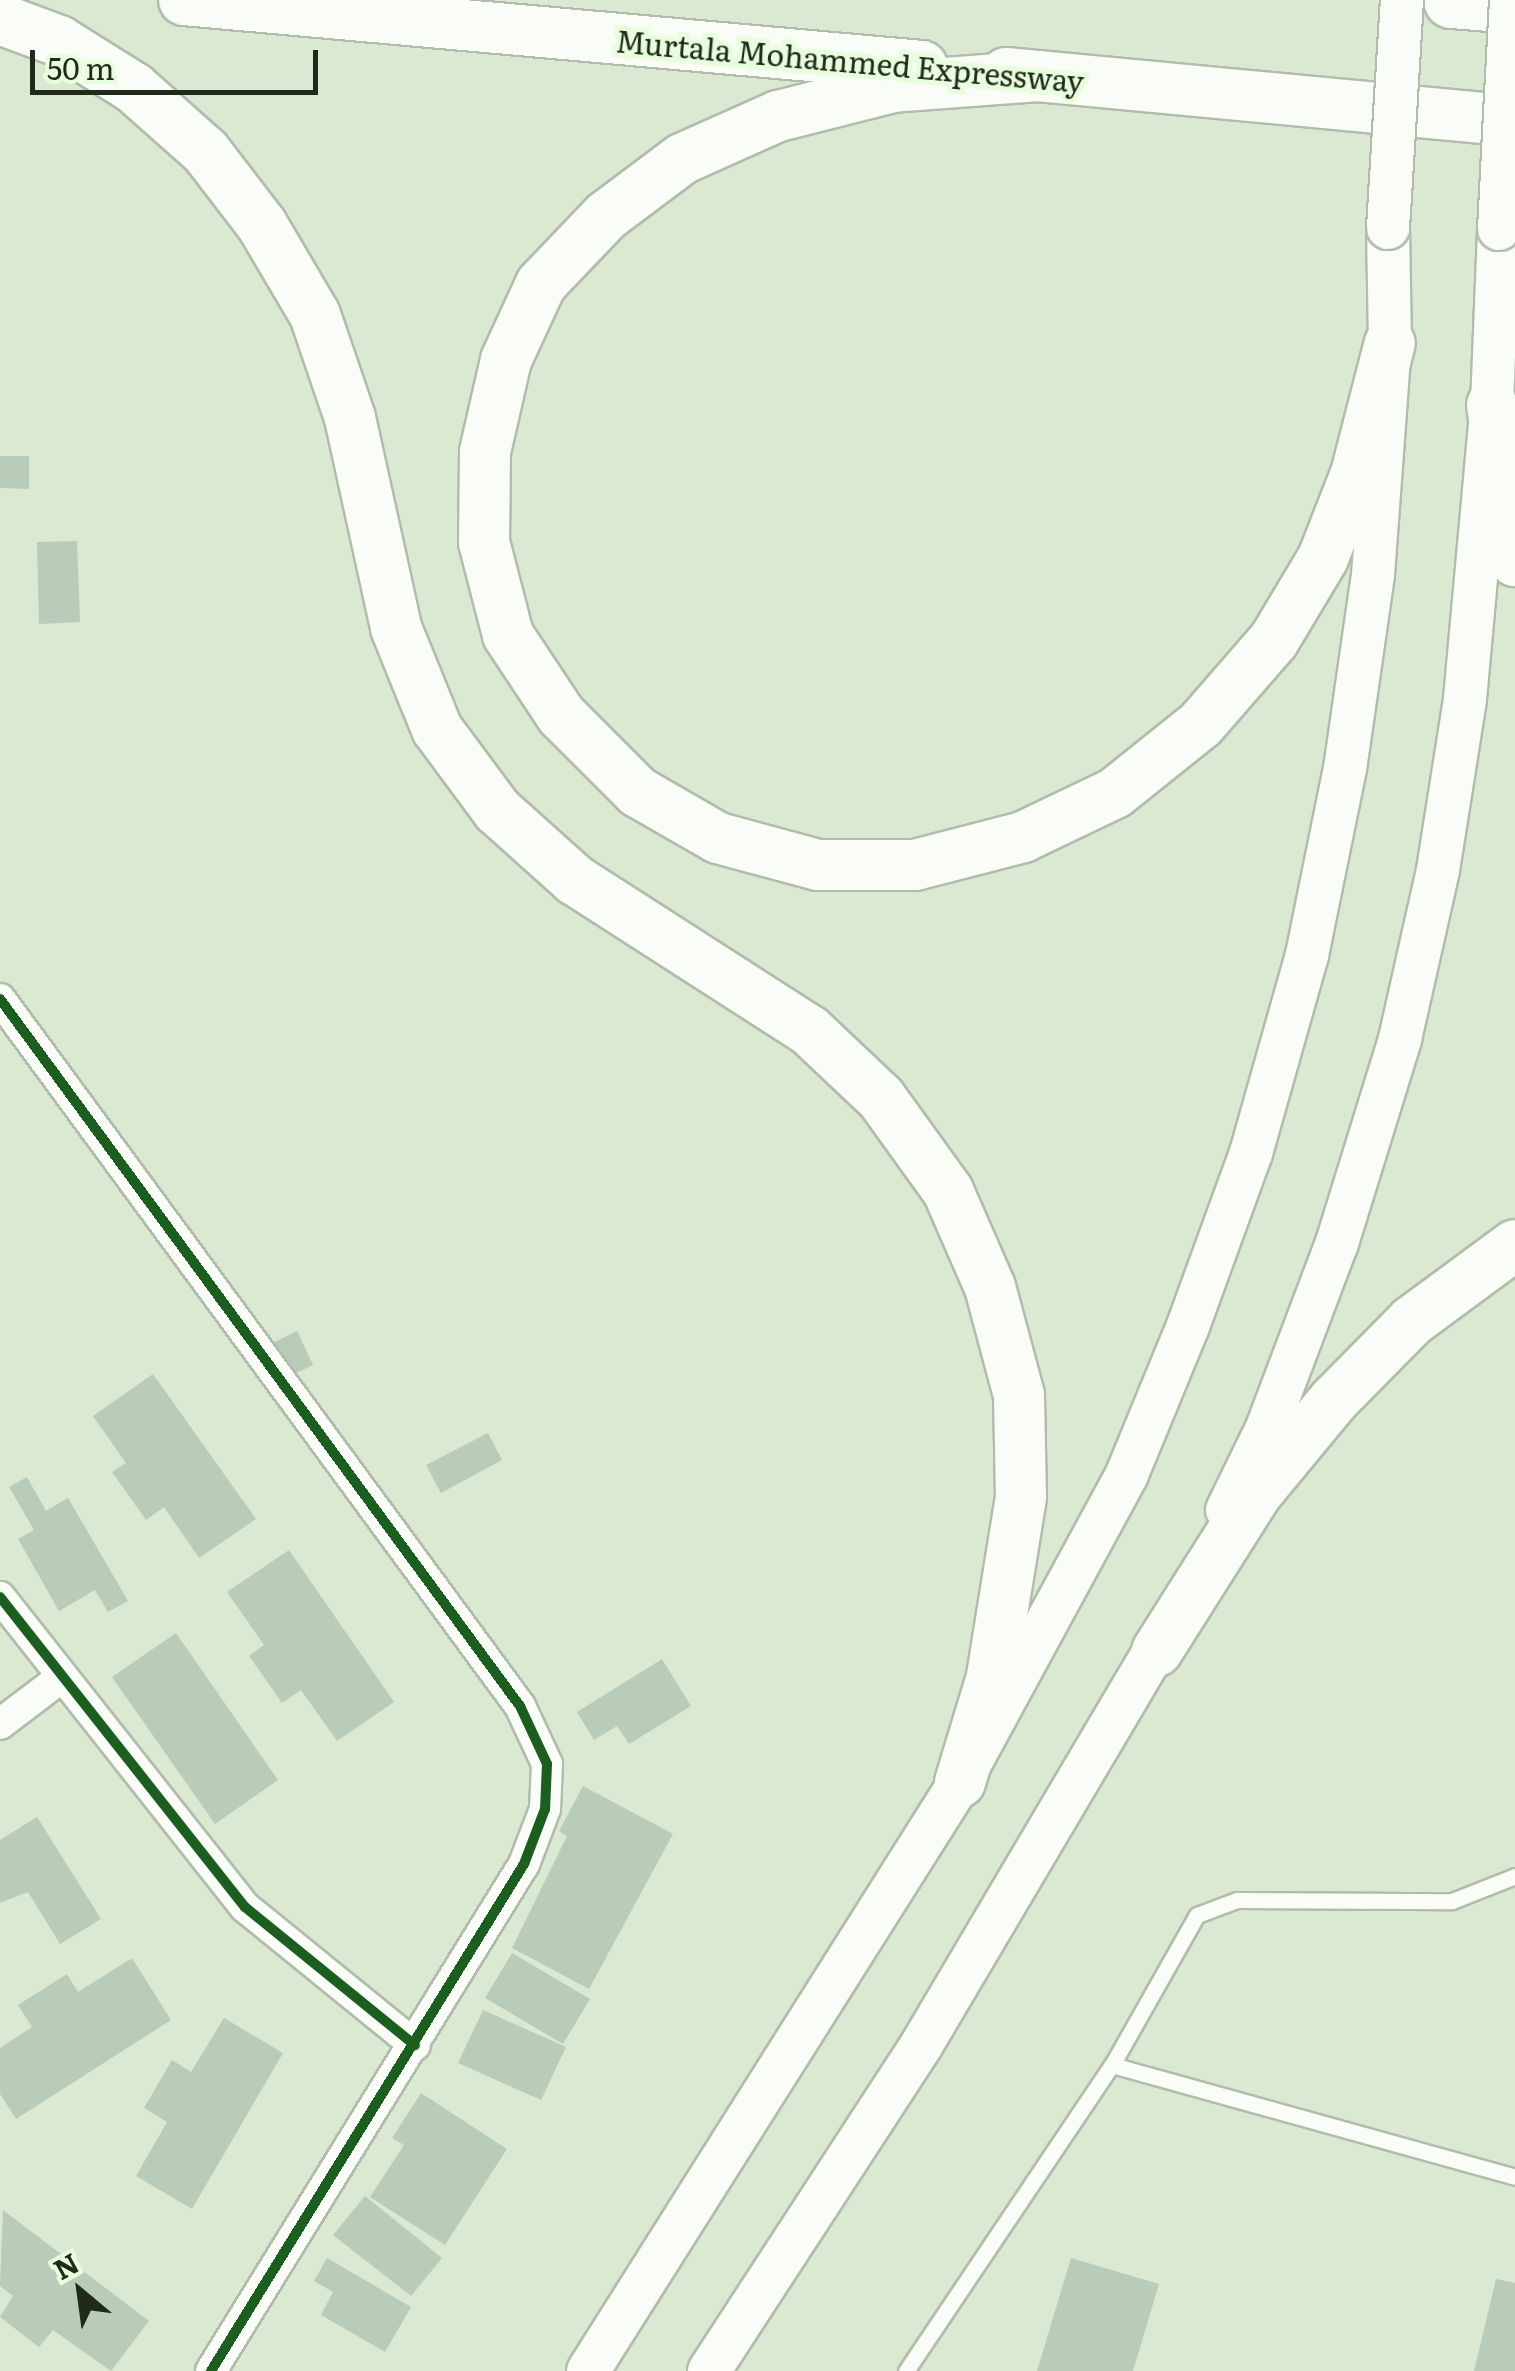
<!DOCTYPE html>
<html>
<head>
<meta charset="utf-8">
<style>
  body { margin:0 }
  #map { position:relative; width:1515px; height:2371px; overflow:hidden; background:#dbe9d2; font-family:Literata,serif }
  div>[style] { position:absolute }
  .building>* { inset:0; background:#b9cbb9 }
  .roads { filter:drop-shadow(2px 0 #b1bcaa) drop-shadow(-2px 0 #b1bcaa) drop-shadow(0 2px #b1bcaa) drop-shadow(0 -2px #b1bcaa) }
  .service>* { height:15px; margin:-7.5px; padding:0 7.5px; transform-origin:7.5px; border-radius:7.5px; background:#fafcf8 }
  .minor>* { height:30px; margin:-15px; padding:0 15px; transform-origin:15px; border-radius:15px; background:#fafcf8 }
  .secondary>* { height:42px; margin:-21px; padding:0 21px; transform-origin:21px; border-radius:21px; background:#fafcf8 }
  .trunk>* { height:50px; margin:-25px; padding:0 25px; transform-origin:25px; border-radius:25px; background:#fafcf8 }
  .motorway>* { height:55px; margin:-27.5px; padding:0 27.5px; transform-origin:27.5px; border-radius:27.5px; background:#fafcf8 }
  .bridges { filter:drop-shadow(2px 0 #b1bcaa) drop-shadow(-2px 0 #b1bcaa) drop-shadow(0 2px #b1bcaa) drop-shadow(0 -2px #b1bcaa) }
  .secondary-bridge>* { height:42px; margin:-21px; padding:0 21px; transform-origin:21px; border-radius:21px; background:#fafcf8 }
  .cycleway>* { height:10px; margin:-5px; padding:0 5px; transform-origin:5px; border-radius:5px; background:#1b5e20 }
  span { translate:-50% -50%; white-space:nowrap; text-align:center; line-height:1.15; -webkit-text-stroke:10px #e8fddd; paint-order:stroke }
  .street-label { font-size:30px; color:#20291a }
  .north { position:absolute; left:30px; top:2241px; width:100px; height:100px; -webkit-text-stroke:8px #e8fddd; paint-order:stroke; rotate:331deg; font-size:28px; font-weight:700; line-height:40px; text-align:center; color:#20291a }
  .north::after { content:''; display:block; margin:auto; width:35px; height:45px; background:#20291a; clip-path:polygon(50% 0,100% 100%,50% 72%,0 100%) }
  .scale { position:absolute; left:30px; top:50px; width:288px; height:45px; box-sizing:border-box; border:5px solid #20291a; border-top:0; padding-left:12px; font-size:30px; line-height:35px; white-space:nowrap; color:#20291a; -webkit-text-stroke:8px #e8fddd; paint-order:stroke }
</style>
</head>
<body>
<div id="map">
  <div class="building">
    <div style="clip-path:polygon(0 456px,29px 456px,29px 489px,0 488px)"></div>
    <div style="clip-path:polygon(77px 541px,80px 622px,39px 624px,37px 542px)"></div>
    <div style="clip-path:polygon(297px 1331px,313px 1365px,284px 1379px,268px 1345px)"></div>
    <div style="clip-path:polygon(153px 1374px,256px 1519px,199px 1558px,164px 1507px,146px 1520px,112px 1472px,126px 1463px,93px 1416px)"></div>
    <div style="clip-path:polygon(488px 1433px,502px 1460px,441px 1493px,426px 1465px)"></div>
    <div style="clip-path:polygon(27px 1477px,46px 1511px,68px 1498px,128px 1601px,108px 1612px,95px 1590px,59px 1611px,18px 1539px,34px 1530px,9px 1487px)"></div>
    <div style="clip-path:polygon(289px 1550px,394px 1702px,337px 1741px,301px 1690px,282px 1703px,249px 1656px,264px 1645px,227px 1592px)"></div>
    <div style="clip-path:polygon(176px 1633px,278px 1780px,215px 1824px,112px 1677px)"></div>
    <div style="clip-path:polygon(662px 1659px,691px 1706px,629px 1744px,617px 1726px,594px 1740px,577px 1712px)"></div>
    <div style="clip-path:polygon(583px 1786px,673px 1834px,589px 1989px,512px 1948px,567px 1836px,559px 1831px)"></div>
    <div style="clip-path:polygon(37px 1817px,101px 1919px,60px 1944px,28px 1892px,0 1903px,0 1840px)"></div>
    <div style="clip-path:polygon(512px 1953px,590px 1999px,563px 2044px,485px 1998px)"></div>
    <div style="clip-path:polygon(132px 1958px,171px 2020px,16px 2119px,0 2094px,0 2048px,32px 2027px,18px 2005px,67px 1974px,78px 1992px)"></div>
    <div style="clip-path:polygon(483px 2010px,566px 2047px,541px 2100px,458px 2063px)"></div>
    <div style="clip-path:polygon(224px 2018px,283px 2053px,192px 2209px,136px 2176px,167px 2122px,144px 2108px,172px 2060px,191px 2072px)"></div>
    <div style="clip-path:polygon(421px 2093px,507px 2149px,445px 2245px,370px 2197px,404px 2145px,392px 2138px)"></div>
    <div style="clip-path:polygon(365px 2196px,442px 2258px,411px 2296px,333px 2235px)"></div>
    <div style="clip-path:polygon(3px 2210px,149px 2321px,111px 2371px,53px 2330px,39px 2347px,0 2317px,13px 2296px,0 2286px)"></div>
    <div style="clip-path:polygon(327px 2258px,411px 2307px,385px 2352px,321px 2315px,333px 2292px,314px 2281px)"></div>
    <div style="clip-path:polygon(1071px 2258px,1159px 2284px,1133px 2371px,1037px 2371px)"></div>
    <div style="clip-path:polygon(1496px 2279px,1515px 2283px,1515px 2371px,1474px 2371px)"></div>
  </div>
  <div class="roads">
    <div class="service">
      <div style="left:1112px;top:2065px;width:418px;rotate:15.5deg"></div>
      <div style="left:906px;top:2371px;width:369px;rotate:-56.1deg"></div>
      <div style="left:1112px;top:2065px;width:172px;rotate:-60.5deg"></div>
      <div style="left:1197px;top:1915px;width:43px;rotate:-20.6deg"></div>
      <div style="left:1237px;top:1900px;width:215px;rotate:0.3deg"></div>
      <div style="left:1452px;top:1901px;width:68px;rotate:-21.6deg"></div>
    </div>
    <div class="minor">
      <div style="left:0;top:999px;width:878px;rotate:53.67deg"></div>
      <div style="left:520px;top:1706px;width:64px;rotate:65deg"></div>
      <div style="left:547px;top:1764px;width:45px;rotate:92.5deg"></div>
      <div style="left:545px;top:1809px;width:59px;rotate:110.9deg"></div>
      <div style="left:524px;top:1864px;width:596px;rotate:121.69deg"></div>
      <div style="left:0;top:1597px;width:395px;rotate:51.7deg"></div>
      <div style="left:245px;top:1907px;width:219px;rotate:39.1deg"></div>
      <div style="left:0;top:1724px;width:78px;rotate:-37.2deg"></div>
    </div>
    <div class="secondary">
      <div style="left:1227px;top:1510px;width:91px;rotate:-64deg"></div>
      <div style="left:1267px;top:1428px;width:198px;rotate:-69.3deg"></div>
      <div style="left:1337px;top:1243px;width:214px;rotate:-72.8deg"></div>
      <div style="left:1400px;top:1039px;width:173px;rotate:-77.3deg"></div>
      <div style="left:1438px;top:870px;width:173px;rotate:-81deg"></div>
      <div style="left:1465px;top:699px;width:295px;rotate:-84.8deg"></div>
      <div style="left:1492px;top:405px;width:176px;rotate:-87.7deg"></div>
      <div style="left:588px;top:2371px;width:697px;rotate:-57.72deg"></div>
      <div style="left:960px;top:1782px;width:350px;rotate:-61.5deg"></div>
      <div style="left:1127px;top:1474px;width:160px;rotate:-67.6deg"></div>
      <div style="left:1188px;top:1326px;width:184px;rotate:-70deg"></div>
      <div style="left:1251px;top:1153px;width:206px;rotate:-74.2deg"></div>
      <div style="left:1307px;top:955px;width:190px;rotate:-78.5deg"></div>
      <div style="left:1345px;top:769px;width:196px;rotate:-81.8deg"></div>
      <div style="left:1373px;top:575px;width:233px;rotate:-85.8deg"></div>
      <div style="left:1390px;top:343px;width:115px;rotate:-91deg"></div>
      <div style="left:709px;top:2371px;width:390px;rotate:-56.9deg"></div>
      <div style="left:922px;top:2044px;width:489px;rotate:-59.4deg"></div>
    </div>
    <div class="trunk">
      <div style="left:184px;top:0;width:741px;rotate:5.11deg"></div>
      <div style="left:0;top:19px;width:63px;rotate:20.4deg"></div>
      <div style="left:59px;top:41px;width:89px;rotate:32.1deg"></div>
      <div style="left:134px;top:88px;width:96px;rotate:41.6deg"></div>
      <div style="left:206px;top:152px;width:92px;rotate:52.5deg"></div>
      <div style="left:262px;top:225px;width:104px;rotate:59.5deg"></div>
      <div style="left:315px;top:315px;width:109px;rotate:71.2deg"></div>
      <div style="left:350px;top:418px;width:215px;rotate:77.6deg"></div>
      <div style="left:396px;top:628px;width:109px;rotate:67.9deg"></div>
      <div style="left:437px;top:729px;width:101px;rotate:53.5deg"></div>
      <div style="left:497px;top:810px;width:105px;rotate:41.9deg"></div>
      <div style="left:575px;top:880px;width:278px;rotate:32.7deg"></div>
      <div style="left:809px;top:1030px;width:99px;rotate:43.4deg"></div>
      <div style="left:881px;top:1098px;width:115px;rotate:54.2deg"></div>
      <div style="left:948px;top:1191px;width:105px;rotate:66.4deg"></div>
      <div style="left:990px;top:1287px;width:112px;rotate:75deg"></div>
      <div style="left:1019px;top:1395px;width:102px;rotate:88.9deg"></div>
      <div style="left:1021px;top:1497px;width:182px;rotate:99.2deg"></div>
      <div style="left:992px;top:1677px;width:110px;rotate:106.9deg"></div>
      <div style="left:1006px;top:73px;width:511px;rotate:5.39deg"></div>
      <div style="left:1038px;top:76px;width:145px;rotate:175.7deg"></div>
      <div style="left:893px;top:87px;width:119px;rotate:165.8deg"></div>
      <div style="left:778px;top:116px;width:105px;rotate:155.9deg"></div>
      <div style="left:682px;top:159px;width:95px;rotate:143.1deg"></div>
      <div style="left:606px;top:216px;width:94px;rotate:133.7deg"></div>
      <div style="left:541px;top:284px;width:84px;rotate:114.7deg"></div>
      <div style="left:506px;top:360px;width:94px;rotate:102.9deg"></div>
      <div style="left:485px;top:452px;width:90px;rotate:90.6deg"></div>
      <div style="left:484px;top:542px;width:96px;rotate:75.5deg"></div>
      <div style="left:508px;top:635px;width:96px;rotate:56.5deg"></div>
      <div style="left:561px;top:715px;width:109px;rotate:45deg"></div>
      <div style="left:638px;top:792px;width:92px;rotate:29.9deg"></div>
      <div style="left:718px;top:838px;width:104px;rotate:15.1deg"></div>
      <div style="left:818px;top:865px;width:97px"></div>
      <div style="left:915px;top:865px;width:112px;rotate:-14.5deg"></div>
      <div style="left:1023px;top:837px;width:102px;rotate:-25.6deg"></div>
      <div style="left:1115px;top:793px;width:110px;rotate:-38.7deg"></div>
      <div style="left:1201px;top:724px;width:111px;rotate:-49deg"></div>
      <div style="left:1274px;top:640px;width:96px;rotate:-59.1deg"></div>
      <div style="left:1323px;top:558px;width:90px;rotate:-68.6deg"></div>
      <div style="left:1356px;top:474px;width:135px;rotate:-75.5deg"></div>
      <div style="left:1492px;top:405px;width:158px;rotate:81.6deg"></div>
      <div style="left:1157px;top:1651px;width:187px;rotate:-57.7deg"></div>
      <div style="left:1257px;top:1493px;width:121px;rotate:-50.4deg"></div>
      <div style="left:1334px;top:1400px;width:111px;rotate:-45.4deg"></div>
      <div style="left:1412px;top:1321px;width:128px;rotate:-36.4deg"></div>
    </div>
    <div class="motorway">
      <div style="left:1451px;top:0;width:64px;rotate:4.5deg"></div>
    </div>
  </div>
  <div class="bridges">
    <div class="secondary-bridge">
      <div style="left:1388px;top:228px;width:228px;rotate:-86.5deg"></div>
      <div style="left:1499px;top:229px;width:229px;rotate:-87deg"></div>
    </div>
  </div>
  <div class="cycleway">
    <div style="left:0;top:999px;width:878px;rotate:53.67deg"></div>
    <div style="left:520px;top:1706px;width:64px;rotate:65deg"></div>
    <div style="left:547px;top:1764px;width:45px;rotate:92.5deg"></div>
    <div style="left:545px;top:1809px;width:59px;rotate:110.9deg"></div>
    <div style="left:524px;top:1864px;width:596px;rotate:121.69deg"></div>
    <div style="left:0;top:1597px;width:395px;rotate:51.7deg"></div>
    <div style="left:245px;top:1907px;width:219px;rotate:39.1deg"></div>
  </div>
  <div class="street-label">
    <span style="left:850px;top:60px;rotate:5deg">Murtala Mohammed Expressway</span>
  </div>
  <div class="north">N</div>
  <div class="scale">50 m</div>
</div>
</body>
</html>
